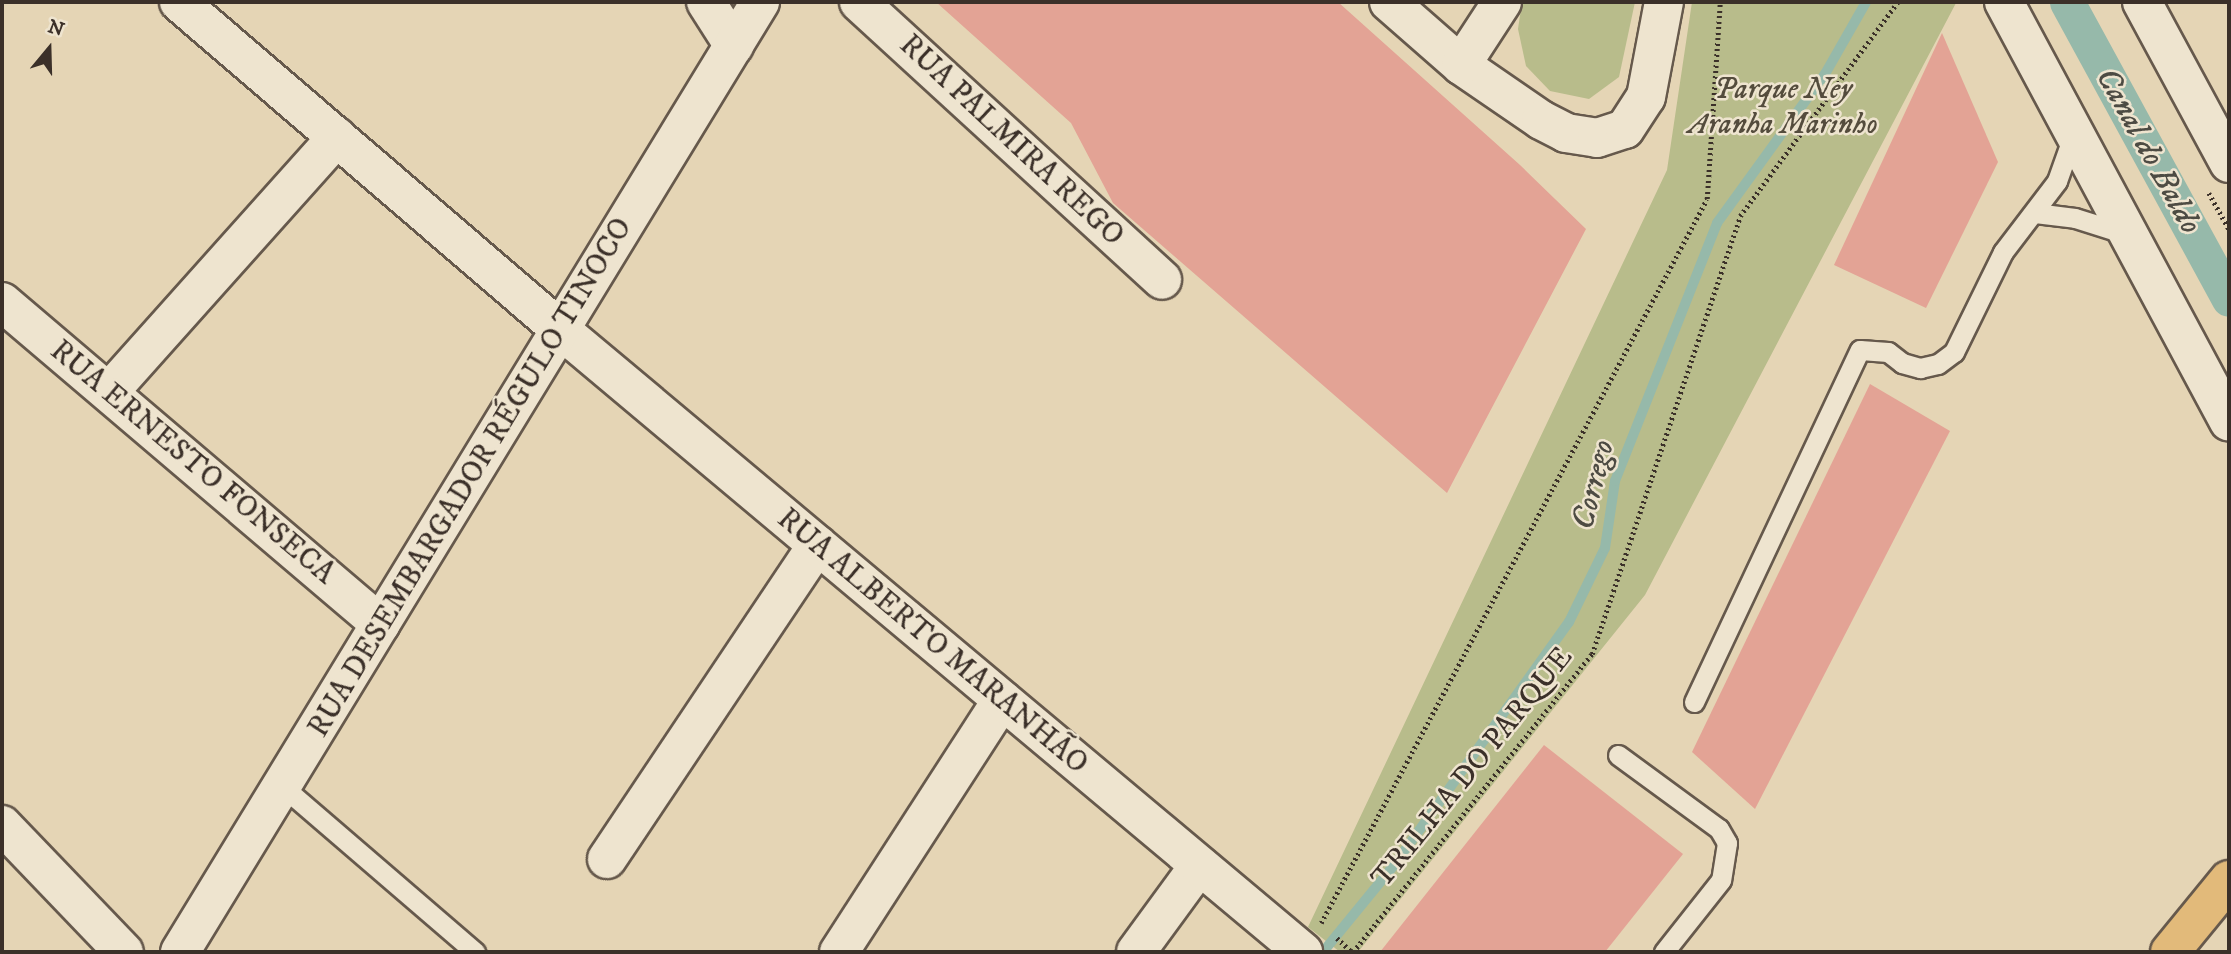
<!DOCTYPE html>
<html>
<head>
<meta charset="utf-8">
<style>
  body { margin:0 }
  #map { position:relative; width:2231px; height:954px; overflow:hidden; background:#e5d5b5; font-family:"IM FELL DW Pica",serif }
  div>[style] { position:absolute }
  .green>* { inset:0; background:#b8bc8b }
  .stream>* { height:10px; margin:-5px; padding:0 5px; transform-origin:5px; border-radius:5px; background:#96b9aa }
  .canal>* { height:35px; margin:-17.5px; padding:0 17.5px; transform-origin:17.5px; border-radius:17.5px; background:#96b9aa }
  .building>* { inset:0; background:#e3a395 }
  .path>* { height:4.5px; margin-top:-2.25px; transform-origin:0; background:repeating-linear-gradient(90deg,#3b3029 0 2px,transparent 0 5.5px) }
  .roads { filter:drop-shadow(2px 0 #66594c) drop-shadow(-2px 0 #66594c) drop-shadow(0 2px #66594c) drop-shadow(0 -2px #66594c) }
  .service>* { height:19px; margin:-9.5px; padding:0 9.5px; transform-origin:9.5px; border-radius:9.5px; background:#eee4cf }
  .minor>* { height:38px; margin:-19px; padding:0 19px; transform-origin:19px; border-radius:19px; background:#eee4cf }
  .tertiary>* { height:38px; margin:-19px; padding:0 19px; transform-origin:19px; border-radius:19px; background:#eee4cf }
  .secondary>* { height:38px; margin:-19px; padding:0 19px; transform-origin:19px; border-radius:19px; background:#eee4cf }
  .primary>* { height:38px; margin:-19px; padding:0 19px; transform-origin:19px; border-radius:19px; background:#e2ba7a }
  span { translate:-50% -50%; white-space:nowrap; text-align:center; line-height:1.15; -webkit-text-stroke:5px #eee4cf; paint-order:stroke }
  .park-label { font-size:30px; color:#544c3d; font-style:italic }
  .street-label { font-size:30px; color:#3b3029 }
  .water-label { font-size:32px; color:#4d4b43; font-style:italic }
  .frame { position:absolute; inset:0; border:4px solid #3b3029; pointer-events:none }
  .north { position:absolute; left:14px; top:14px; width:70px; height:70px; -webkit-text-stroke:5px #eee4cf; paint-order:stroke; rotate:19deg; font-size:19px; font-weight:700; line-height:28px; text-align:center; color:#3b3029 }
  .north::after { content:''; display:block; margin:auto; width:24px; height:32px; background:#3b3029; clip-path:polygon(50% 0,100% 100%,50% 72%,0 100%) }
</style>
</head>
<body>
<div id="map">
  <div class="green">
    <div style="clip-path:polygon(1522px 2px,1635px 2px,1619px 77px,1589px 99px,1550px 91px,1526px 66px,1518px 29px)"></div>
    <div style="clip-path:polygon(1692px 2px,1956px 3px,1645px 595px,1358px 952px,1340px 952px,1308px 927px,1667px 170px)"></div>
  </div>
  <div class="stream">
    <div style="left:1323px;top:952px;width:114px;rotate:-50.7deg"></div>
    <div style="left:1395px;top:864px;width:298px;rotate:-54.3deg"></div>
    <div style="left:1569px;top:622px;width:82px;rotate:-64.1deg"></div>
    <div style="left:1605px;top:548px;width:68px;rotate:-81.5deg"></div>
    <div style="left:1615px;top:481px;width:277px;rotate:-68.4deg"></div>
    <div style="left:1717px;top:223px;width:184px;rotate:-54.1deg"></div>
    <div style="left:1825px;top:74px;width:83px;rotate:-60.3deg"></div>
  </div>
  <div class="canal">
    <div style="left:2067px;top:2px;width:338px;rotate:61.4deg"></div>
  </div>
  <div class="building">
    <div style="clip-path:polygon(936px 2px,1338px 2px,1520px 165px,1586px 229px,1447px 493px,1113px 203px,1071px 123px)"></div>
    <div style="clip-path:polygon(1942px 33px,1998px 162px,1926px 308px,1834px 265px)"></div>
    <div style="clip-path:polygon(1870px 384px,1950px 431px,1755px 809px,1692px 752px)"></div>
    <div style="clip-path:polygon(1544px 745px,1683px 854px,1605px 952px,1380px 952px)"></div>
  </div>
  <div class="path">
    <div style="left:2209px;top:193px;width:41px;rotate:60.9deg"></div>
    <div style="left:1321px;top:923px;width:820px;rotate:-61.94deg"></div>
    <div style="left:1707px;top:199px;width:197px;rotate:-86.2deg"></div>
    <div style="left:1337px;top:938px;width:21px;rotate:43deg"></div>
    <div style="left:1353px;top:952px;width:382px;rotate:-51.3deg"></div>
    <div style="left:1592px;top:654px;width:462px;rotate:-71.3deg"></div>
    <div style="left:1740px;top:216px;width:266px;rotate:-53.6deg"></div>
  </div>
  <div class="roads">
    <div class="service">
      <div style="left:2035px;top:213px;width:40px;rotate:7.1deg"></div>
      <div style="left:2075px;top:218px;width:53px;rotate:17.4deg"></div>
      <div style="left:1694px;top:702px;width:389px;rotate:-64.8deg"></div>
      <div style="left:1860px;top:350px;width:28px;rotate:4deg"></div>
      <div style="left:1888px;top:352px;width:18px;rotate:38deg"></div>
      <div style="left:1902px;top:363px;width:19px;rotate:16deg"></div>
      <div style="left:1920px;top:368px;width:18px;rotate:-13deg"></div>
      <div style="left:1938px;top:364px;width:20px;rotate:-37deg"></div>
      <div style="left:1954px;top:352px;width:111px;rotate:-63.9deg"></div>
      <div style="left:2003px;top:252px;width:89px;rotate:-52.7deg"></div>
      <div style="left:2057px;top:181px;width:48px;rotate:-70.4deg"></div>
      <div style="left:1618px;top:755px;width:125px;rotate:36.2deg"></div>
      <div style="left:1719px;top:829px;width:16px;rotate:60deg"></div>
      <div style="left:1727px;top:843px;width:37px;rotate:99deg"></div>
      <div style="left:1721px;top:880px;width:92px;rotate:128.4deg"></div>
      <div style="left:282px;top:786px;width:255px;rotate:40.7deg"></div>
    </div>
    <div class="minor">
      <div style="left:706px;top:2px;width:52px;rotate:57.5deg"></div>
      <div style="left:859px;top:2px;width:411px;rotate:42.5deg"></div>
      <div style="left:1389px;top:2px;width:96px;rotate:41.2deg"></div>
      <div style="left:1461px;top:65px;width:97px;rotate:34.5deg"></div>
      <div style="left:1541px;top:120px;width:28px;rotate:27deg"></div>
      <div style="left:1566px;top:133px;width:31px;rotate:9deg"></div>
      <div style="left:1597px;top:138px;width:29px;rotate:-18deg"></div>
      <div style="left:1625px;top:129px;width:38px;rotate:-57deg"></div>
      <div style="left:1646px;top:97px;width:97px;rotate:-79.3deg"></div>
      <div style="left:1461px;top:65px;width:75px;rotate:-56.9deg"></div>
      <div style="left:2px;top:302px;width:497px;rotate:40.4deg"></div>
      <div style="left:109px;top:392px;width:342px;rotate:-48.2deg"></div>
      <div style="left:2px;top:825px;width:176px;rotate:46.2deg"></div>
      <div style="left:607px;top:859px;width:378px;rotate:-56.2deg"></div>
      <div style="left:839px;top:952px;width:300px;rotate:-57.1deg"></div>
      <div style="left:1136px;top:952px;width:107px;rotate:-53.8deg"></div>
    </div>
    <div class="tertiary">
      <div style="left:179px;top:2px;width:505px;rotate:40.66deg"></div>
      <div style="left:562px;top:331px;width:967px;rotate:39.96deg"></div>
      <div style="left:180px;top:952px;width:1113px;rotate:-58.59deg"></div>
    </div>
    <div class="secondary">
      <div style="left:2004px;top:2px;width:476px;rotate:61.8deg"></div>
      <div style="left:2142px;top:2px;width:183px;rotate:61.6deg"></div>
    </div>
    <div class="primary">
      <div style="left:2170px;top:952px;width:93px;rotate:-50.7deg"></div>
    </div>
  </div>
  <div class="park-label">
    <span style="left:1783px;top:107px">Parque Ney<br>Aranha Marinho</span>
  </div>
  <div class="street-label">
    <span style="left:1011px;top:141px;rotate:43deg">RUA PALMIRA REGO</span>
    <span style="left:192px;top:463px;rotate:40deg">RUA ERNESTO FONSECA</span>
    <span style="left:471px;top:478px;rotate:-59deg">RUA DESEMBARGADOR RÉGULO TINOCO</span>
    <span style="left:932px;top:642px;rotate:40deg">RUA ALBERTO MARANHÃO</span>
    <span style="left:1473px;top:768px;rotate:-51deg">TRILHA DO PARQUE</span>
  </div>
  <div class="water-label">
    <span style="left:2148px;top:151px;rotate:61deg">Canal do Baldo</span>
    <span style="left:1594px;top:485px;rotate:-76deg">Corrego</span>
  </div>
  <div class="frame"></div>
  <div class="north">N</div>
</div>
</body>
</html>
